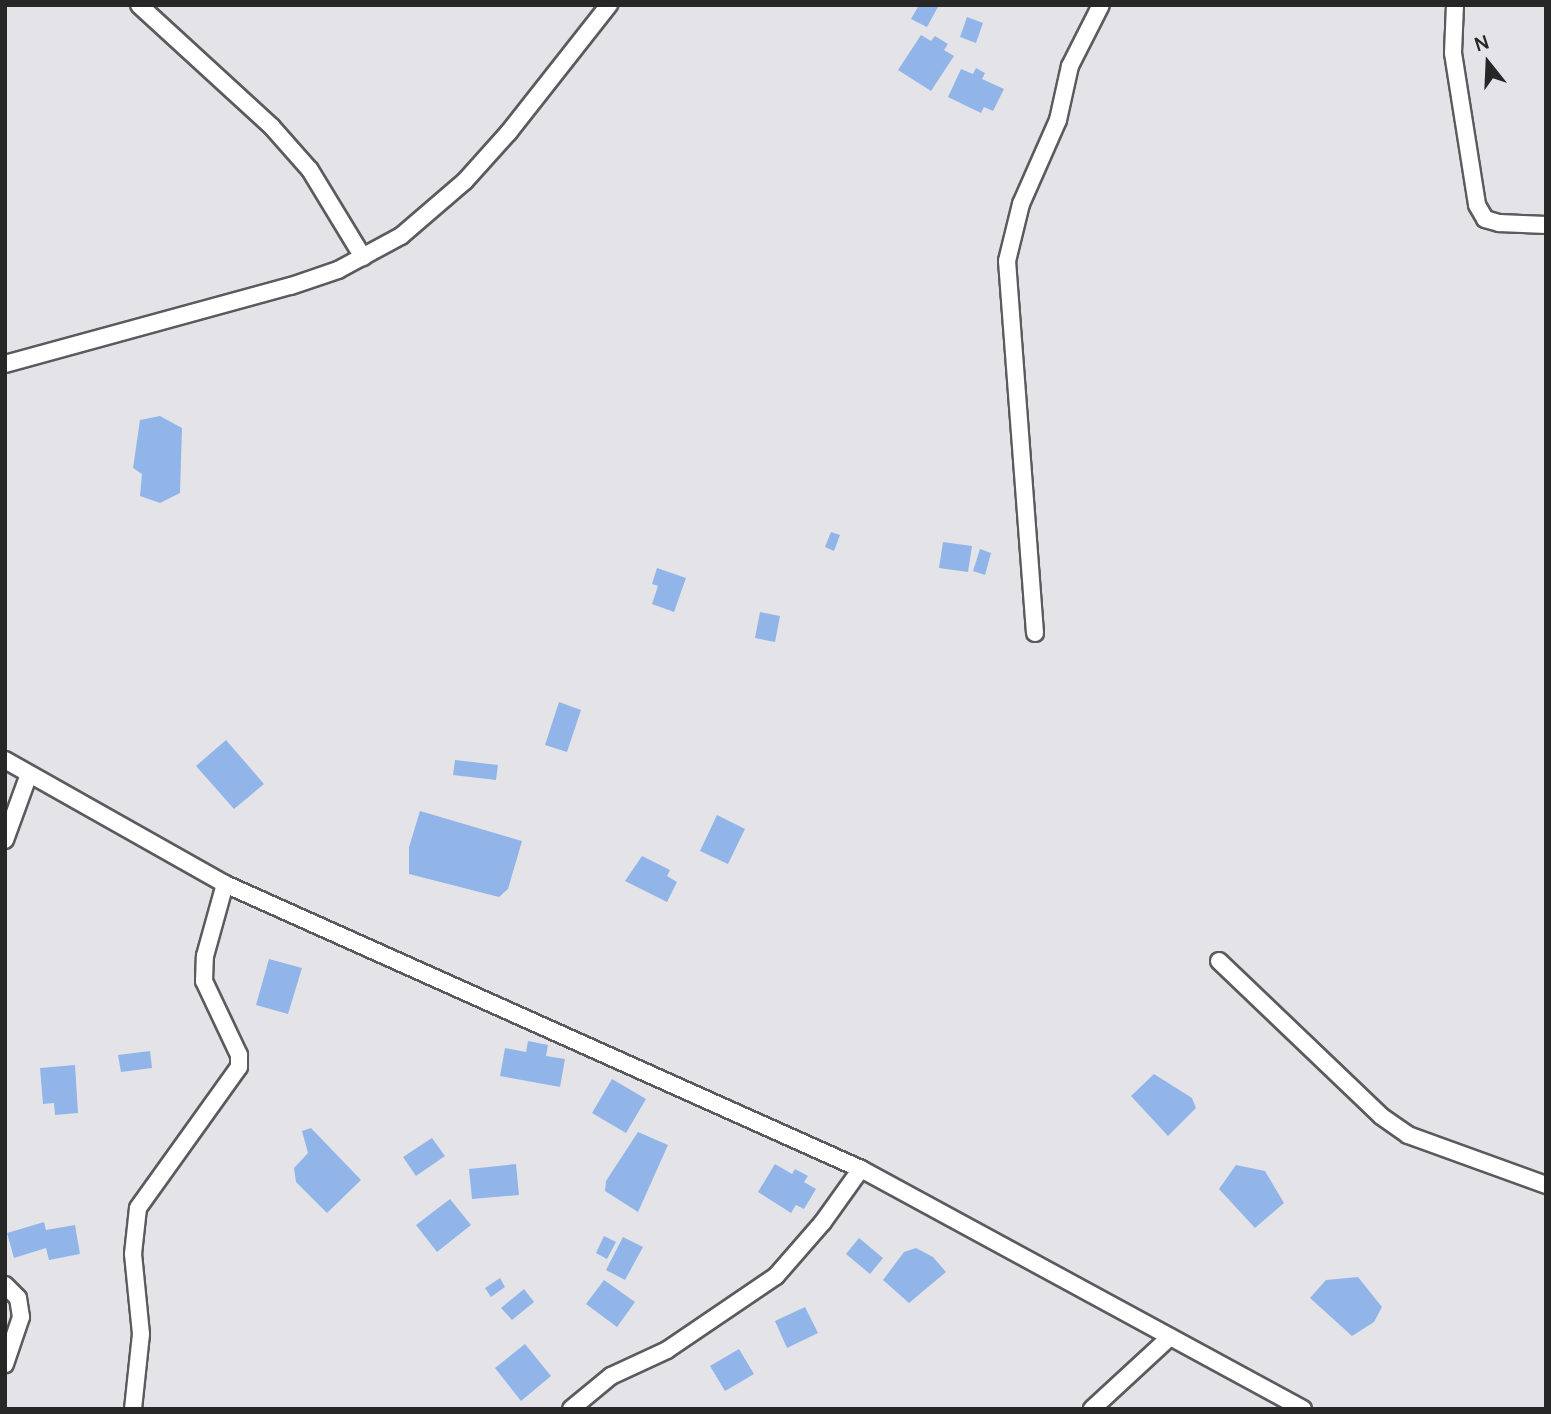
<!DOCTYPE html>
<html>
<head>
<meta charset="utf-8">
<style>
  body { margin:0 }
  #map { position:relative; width:1551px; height:1414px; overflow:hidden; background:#e4e4e8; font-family:Manrope,sans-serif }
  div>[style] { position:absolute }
  .building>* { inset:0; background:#91b5e9 }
  .roads { filter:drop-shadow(2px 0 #5b5b5e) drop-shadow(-2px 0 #5b5b5e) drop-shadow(0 2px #5b5b5e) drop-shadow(0 -2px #5b5b5e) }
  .minor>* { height:16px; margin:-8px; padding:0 8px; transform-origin:8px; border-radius:8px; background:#fff }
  span { translate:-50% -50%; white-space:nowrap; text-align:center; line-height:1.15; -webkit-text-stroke:7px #e4e4e8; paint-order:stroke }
  .frame { position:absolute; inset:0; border:7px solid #272728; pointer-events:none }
  .north { position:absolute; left:1453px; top:28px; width:70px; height:70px; -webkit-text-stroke:5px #e4e4e8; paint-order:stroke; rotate:342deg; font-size:19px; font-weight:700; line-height:28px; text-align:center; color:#272728 }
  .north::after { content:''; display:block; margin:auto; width:24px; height:32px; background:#272728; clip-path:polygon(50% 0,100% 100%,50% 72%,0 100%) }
</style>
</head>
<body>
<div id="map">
  <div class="building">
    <div style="clip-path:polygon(919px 5px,939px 5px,927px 27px,911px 19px)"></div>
    <div style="clip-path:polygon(967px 17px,983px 23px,976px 43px,960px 37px)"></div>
    <div style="clip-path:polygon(921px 35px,931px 41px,935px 36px,948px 44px,944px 50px,954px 56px,931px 91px,898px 70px)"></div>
    <div style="clip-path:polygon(976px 68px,985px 73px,982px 79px,1004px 89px,993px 111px,984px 107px,981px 113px,948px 97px,961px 69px,973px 74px)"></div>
    <div style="clip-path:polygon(160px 416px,182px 428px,180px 493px,160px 503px,140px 496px,142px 474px,133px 468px,140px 420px)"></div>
    <div style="clip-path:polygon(831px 532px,840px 535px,834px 551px,825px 547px)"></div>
    <div style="clip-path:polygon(943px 542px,972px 546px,968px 572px,939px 568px)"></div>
    <div style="clip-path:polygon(980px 549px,991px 553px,985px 575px,973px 571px)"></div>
    <div style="clip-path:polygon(657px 568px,686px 578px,674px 612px,652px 604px,658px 586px,652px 584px)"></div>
    <div style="clip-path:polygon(760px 612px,780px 616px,775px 642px,755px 638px)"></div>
    <div style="clip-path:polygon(559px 702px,581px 710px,567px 752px,545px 745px)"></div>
    <div style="clip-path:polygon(226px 740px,264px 784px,234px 809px,196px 766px)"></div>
    <div style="clip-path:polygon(455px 760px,498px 765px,496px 780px,453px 775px)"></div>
    <div style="clip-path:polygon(420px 811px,522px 841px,508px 889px,499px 897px,409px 874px,409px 847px)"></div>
    <div style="clip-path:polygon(717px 815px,745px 829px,728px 864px,700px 851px)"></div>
    <div style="clip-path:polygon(642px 856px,670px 870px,667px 876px,677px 882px,667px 902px,625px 881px)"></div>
    <div style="clip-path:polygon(269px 959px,302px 968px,288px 1014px,256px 1005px)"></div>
    <div style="clip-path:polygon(528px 1041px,548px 1045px,546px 1056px,565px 1059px,560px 1087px,500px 1076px,505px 1048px,526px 1052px)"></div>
    <div style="clip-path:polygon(150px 1051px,152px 1068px,121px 1072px,118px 1055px)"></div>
    <div style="clip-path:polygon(75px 1065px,78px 1113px,55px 1115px,54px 1103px,43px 1104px,40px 1068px)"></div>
    <div style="clip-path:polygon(1154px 1074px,1192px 1098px,1196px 1108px,1168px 1136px,1131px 1096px)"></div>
    <div style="clip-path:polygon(612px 1079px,646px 1099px,626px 1133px,592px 1113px)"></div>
    <div style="clip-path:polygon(311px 1128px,361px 1180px,327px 1213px,296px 1182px,294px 1168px,308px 1153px,302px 1131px)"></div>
    <div style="clip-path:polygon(638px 1132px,668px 1145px,638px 1212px,605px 1191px,606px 1181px)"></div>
    <div style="clip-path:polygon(432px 1138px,445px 1156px,416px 1176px,403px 1157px)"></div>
    <div style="clip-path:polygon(516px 1164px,519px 1195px,472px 1199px,469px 1169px)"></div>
    <div style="clip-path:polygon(775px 1164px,792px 1174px,795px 1169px,808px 1176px,804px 1182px,816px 1189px,804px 1209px,796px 1205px,791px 1213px,758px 1192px)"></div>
    <div style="clip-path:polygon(1236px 1165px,1265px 1171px,1284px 1203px,1255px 1228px,1219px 1189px)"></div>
    <div style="clip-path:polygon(450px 1199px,471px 1225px,437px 1252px,416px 1225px)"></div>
    <div style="clip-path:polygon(44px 1222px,46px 1230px,75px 1225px,80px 1254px,49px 1260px,46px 1248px,14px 1258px,7px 1233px)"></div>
    <div style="clip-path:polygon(604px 1236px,616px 1242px,607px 1259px,596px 1253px)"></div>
    <div style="clip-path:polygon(623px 1237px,643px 1247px,625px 1280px,606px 1270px)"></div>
    <div style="clip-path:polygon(859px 1238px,883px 1258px,870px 1274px,846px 1254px)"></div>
    <div style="clip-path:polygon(916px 1248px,933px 1257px,946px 1272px,909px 1303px,883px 1280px,904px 1252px)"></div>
    <div style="clip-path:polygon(1358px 1277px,1382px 1307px,1374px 1322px,1352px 1336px,1310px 1298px,1326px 1280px)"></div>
    <div style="clip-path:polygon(500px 1278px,505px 1287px,491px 1297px,485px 1288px)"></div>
    <div style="clip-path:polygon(604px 1280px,635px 1302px,617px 1327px,586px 1304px)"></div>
    <div style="clip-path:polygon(524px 1289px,534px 1302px,512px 1320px,501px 1308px)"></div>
    <div style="clip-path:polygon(805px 1307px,818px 1333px,787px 1348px,775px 1321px)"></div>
    <div style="clip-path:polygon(525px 1344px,551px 1376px,521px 1401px,495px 1368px)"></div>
    <div style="clip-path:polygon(739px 1349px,754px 1374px,725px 1391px,710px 1366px)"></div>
  </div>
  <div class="roads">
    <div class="minor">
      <div style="left:139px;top:5px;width:180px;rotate:42.5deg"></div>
      <div style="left:272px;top:127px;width:57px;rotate:48.5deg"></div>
      <div style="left:310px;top:170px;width:102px;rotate:58.7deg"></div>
      <div style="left:1455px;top:5px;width:48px;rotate:92.4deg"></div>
      <div style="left:1453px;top:53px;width:154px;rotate:81deg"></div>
      <div style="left:1477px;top:205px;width:16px;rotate:60deg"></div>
      <div style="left:1485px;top:219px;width:15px;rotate:16deg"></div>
      <div style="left:1499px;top:223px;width:47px;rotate:2.4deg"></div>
      <div style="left:5px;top:364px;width:296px;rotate:-15.3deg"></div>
      <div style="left:291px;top:286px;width:50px;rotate:-18.8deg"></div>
      <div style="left:338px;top:270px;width:72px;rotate:-28.4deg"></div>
      <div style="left:401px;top:236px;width:84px;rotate:-40.7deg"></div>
      <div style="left:465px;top:181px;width:66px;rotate:-48.1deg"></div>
      <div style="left:509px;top:132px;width:162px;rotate:-51.8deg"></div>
      <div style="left:1035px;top:633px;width:373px;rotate:-94.3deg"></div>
      <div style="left:1007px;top:261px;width:59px;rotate:-76.2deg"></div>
      <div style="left:1021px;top:204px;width:92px;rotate:-66.2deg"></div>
      <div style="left:1058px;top:120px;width:55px;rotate:-77.5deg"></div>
      <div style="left:1070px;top:66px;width:68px;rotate:-63.1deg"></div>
      <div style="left:5px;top:760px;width:253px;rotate:29.4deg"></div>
      <div style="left:225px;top:884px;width:697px;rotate:24.14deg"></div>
      <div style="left:861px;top:1169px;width:503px;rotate:28.5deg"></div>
      <div style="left:5px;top:840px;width:70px;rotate:-70deg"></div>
      <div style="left:1219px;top:961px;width:224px;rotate:43.7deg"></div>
      <div style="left:1381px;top:1116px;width:33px;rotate:35deg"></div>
      <div style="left:1408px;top:1135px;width:147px;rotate:19.9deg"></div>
      <div style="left:5px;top:1285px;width:18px;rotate:45deg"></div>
      <div style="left:18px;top:1298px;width:19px;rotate:81deg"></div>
      <div style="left:21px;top:1317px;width:50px;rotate:108.8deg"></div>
      <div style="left:133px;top:1409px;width:75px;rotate:-83.9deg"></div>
      <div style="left:141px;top:1334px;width:80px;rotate:-95.7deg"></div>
      <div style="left:133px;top:1254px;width:46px;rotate:-83.8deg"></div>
      <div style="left:138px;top:1208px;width:173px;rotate:-54.4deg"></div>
      <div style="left:239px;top:1067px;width:12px;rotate:-90deg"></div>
      <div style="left:239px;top:1055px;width:82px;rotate:-115.3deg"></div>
      <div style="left:204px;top:981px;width:25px;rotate:-88deg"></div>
      <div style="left:205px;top:956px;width:75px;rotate:-74.5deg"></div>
      <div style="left:571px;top:1409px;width:52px;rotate:-39.5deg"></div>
      <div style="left:611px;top:1376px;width:62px;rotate:-24.9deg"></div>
      <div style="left:667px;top:1350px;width:132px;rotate:-34.2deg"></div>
      <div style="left:776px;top:1276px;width:72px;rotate:-49deg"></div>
      <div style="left:823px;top:1222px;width:65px;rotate:-54.4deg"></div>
      <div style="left:1092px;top:1409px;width:106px;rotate:-42.7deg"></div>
    </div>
  </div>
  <div class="frame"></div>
  <div class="north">N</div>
</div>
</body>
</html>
